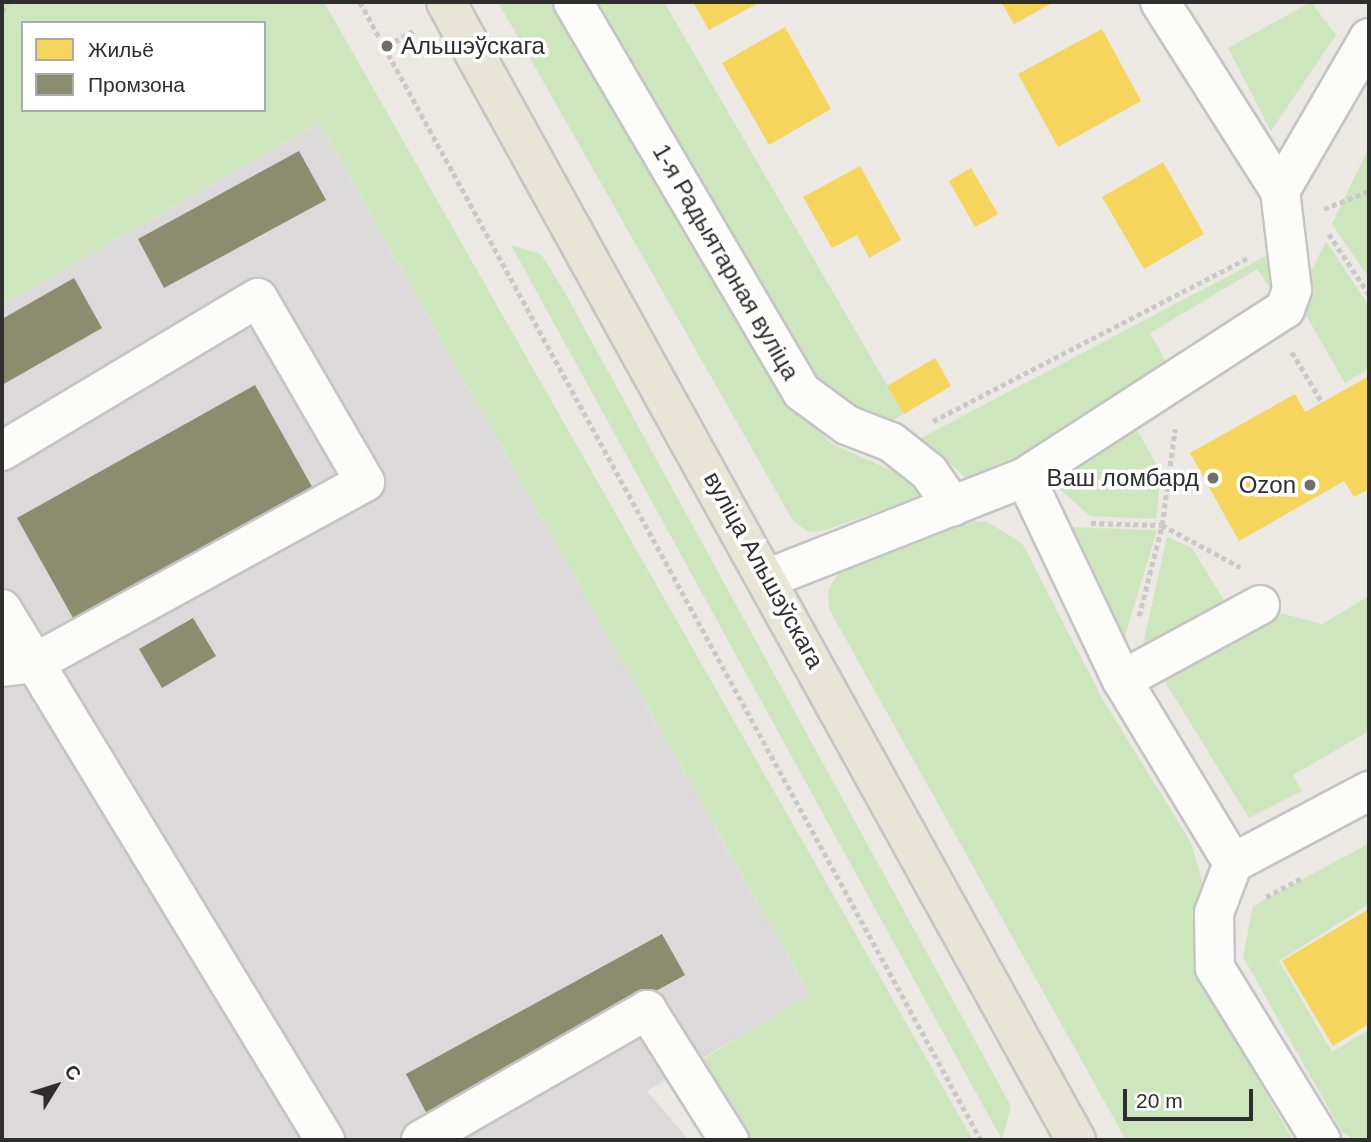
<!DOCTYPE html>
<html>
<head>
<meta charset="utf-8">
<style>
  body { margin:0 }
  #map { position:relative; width:1371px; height:1142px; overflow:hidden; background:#ece8e4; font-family:Arial,sans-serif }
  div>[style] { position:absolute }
  .industrial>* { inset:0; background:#dcd9db }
  .green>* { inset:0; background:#cee6be }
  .homes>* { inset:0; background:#f6d55c }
  .industry>* { inset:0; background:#8c8c6e }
  .path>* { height:4.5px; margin-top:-2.25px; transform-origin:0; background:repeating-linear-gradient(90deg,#c9c9c8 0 5px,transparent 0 8.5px) }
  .roads { filter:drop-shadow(2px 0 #c5c4c5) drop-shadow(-2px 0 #c5c4c5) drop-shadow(0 2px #c5c4c5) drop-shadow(0 -2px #c5c4c5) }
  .minor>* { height:38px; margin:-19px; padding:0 19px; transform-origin:19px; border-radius:19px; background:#fcfcfb }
  .major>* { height:38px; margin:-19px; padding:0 19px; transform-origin:19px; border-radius:19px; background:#e8e4d6 }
  .dots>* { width:19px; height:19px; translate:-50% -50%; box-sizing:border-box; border:4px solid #fff; border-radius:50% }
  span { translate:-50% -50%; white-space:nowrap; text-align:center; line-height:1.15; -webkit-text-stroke:7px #fff; paint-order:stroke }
  .poi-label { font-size:24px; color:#2e2e2e }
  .left { translate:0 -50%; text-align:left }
  .right { translate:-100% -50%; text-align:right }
  .street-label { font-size:24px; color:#2e2e2e }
  .frame { position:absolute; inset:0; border:4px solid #2e2e2e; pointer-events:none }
  .legend { position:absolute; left:21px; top:21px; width:245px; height:91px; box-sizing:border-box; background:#fff; border:2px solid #ababab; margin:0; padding:9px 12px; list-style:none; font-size:21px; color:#2e2e2e }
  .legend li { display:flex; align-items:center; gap:14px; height:35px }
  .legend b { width:35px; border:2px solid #ababab }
  .north { position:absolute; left:21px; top:1051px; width:70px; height:70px; -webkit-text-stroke:5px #fff; paint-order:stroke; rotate:52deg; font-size:19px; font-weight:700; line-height:28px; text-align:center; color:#2e2e2e }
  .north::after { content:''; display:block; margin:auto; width:24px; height:32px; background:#2e2e2e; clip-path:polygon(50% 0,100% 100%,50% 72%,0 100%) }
  .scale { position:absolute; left:1123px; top:1089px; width:130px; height:32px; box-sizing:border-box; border:4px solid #2e2e2e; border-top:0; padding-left:9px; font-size:21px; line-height:24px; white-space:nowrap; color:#2e2e2e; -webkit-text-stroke:5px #fff; paint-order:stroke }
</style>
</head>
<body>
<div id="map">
  <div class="industrial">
    <div style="clip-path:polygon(319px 123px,809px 995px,647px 1091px,689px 1140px,2px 1140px,2px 305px)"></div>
  </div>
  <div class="green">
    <div style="clip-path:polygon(evenodd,2px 2px,324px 2px,973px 1140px,751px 1140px,700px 1061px,809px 994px,319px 123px,2px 305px,2px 2px,23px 23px,264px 23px,264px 110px,23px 110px,23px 23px)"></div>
    <div style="clip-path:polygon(498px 2px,555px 2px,792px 406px,832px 444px,915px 481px,918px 497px,826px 530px,809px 532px,793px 521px)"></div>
    <div style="clip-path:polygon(592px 2px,664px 2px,904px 414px,881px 428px,821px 393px)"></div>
    <div style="clip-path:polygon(1311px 2px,1336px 35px,1271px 131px,1228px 48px)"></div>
    <div style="clip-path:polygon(1369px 147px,1369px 278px,1332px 224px)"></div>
    <div style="clip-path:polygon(1326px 241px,1369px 306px,1369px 369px,1345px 383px,1297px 300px)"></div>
    <div style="clip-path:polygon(511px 245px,541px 254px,564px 291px,1011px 1106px,1002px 1140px)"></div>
    <div style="clip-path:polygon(1270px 254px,1276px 298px,1257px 269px,1150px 333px,1168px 365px,1078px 430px,966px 478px,921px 438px)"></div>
    <div style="clip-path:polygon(1136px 428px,1161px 473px,1156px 519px,1090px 516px,1046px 477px)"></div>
    <div style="clip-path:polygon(959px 520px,987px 522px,1022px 543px,1103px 700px,1191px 843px,1203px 884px,1198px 925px,1208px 993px,1293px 1140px,1126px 1140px,829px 609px,828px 590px,838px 574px)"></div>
    <div style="clip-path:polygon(1068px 527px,1157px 530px,1123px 642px)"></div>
    <div style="clip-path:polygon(1167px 537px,1192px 548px,1226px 604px,1141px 654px)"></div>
    <div style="clip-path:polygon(1369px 596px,1369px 731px,1293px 775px,1302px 791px,1249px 818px,1162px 677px,1268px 610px,1322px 624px)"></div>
    <div style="clip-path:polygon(1368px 844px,1369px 904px,1279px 961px,1332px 1052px,1369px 1030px,1369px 1137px,1355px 1140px,1342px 1132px,1243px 957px,1253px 906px)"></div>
  </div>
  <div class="homes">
    <div style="clip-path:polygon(693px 2px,760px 2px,709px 30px)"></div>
    <div style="clip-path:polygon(1001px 2px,1054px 2px,1014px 24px)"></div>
    <div style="clip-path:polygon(785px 27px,831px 109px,769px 145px,722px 63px)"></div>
    <div style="clip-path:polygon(1102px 29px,1141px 101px,1058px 147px,1018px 74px)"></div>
    <div style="clip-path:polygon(1163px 162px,1204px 234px,1144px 269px,1102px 197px)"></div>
    <div style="clip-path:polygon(860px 166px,901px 240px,869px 258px,857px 235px,832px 248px,803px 197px)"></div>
    <div style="clip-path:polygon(971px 168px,998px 214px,975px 227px,949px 181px)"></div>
    <div style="clip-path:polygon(935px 358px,951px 386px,904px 414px,887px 386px)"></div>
    <div style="clip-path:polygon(1369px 376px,1369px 489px,1354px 497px,1344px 481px,1239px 541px,1190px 453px,1295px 394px,1305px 412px)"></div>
    <div style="clip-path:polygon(1369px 909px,1369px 1024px,1333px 1046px,1282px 961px)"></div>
  </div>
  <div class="industry">
    <div style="clip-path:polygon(299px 151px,326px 200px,164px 288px,138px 239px)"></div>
    <div style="clip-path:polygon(74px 278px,102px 328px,2px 385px,2px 319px)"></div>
    <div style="clip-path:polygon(255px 385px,315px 492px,77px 625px,17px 518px)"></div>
    <div style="clip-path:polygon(193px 618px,216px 656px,162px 688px,139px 649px)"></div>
    <div style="clip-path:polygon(662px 934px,685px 975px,428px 1116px,406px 1074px)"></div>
  </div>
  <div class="path">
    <div style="left:360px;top:2px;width:1296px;rotate:61.38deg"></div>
    <div style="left:2px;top:12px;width:11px;rotate:-63deg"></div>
    <div style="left:387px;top:46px;width:30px;rotate:-30deg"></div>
    <div style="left:1324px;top:209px;width:48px;rotate:-21.8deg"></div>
    <div style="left:1329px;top:234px;width:72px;rotate:56.3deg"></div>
    <div style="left:1292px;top:352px;width:58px;rotate:59deg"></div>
    <div style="left:933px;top:421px;width:355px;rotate:-27.4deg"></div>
    <div style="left:1091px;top:523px;width:71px;rotate:1.6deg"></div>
    <div style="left:1162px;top:525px;width:89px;rotate:28.3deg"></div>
    <div style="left:1139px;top:616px;width:94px;rotate:-75.8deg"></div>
    <div style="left:1162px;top:525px;width:97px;rotate:-82.3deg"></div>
    <div style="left:1266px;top:897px;width:40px;rotate:-28deg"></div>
  </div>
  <div class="roads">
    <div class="minor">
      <div style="left:573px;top:2px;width:452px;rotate:59.6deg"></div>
      <div style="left:802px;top:392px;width:56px;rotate:36.3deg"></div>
      <div style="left:847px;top:425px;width:47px;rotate:21.1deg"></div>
      <div style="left:891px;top:442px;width:48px;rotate:38.3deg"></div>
      <div style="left:929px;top:472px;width:42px;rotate:55.6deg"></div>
      <div style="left:1160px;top:2px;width:224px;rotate:57.6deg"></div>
      <div style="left:2px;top:451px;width:298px;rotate:-30.9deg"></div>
      <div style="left:258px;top:298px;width:213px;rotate:59.8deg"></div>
      <div style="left:365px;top:482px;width:377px;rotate:151.3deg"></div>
      <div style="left:34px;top:663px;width:32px;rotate:173deg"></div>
      <div style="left:1025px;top:477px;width:225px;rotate:64.5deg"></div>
      <div style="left:1122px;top:680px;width:214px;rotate:58.8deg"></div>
      <div style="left:1233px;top:863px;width:53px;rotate:110.8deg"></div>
      <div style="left:1214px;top:913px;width:55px;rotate:89deg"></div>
      <div style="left:1215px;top:968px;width:202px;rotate:58.4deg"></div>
      <div style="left:769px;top:578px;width:275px;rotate:-21.5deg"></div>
      <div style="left:1025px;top:477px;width:310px;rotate:-32.9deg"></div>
      <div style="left:1285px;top:309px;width:20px;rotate:-70deg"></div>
      <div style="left:1292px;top:290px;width:100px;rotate:-96.9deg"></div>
      <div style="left:1280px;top:191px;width:177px;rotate:-59.8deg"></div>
      <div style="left:2px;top:609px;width:622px;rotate:58.69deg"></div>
      <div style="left:1122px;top:680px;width:157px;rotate:-28.5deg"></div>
      <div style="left:1233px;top:863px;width:154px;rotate:-27.9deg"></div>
      <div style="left:421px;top:1140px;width:261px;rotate:-29.9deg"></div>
      <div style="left:647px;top:1010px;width:154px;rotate:57.8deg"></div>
    </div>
    <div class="major">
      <div style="left:446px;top:2px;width:1301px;rotate:61.03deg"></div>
    </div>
  </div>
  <div class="dots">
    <div style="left:387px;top:46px;background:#706f6e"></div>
    <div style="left:1213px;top:478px;background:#706f6e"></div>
    <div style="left:1310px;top:485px;background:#706f6e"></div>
  </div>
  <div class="poi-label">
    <span class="left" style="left:401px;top:46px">Альшэўскага</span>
    <span class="right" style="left:1199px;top:478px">Ваш ломбард</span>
    <span class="right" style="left:1296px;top:485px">Ozon</span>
  </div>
  <div class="street-label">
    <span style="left:726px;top:262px;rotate:60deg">1-я Радыятарная вуліца</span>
    <span style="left:764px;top:570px;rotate:61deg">вуліца Альшэўскага</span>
  </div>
  <div class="frame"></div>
  <ul class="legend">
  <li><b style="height:19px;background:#f6d55c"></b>Жильё</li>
  <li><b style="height:19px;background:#8c8c6e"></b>Промзона</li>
  </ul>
  <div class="north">С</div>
  <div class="scale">20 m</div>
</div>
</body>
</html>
